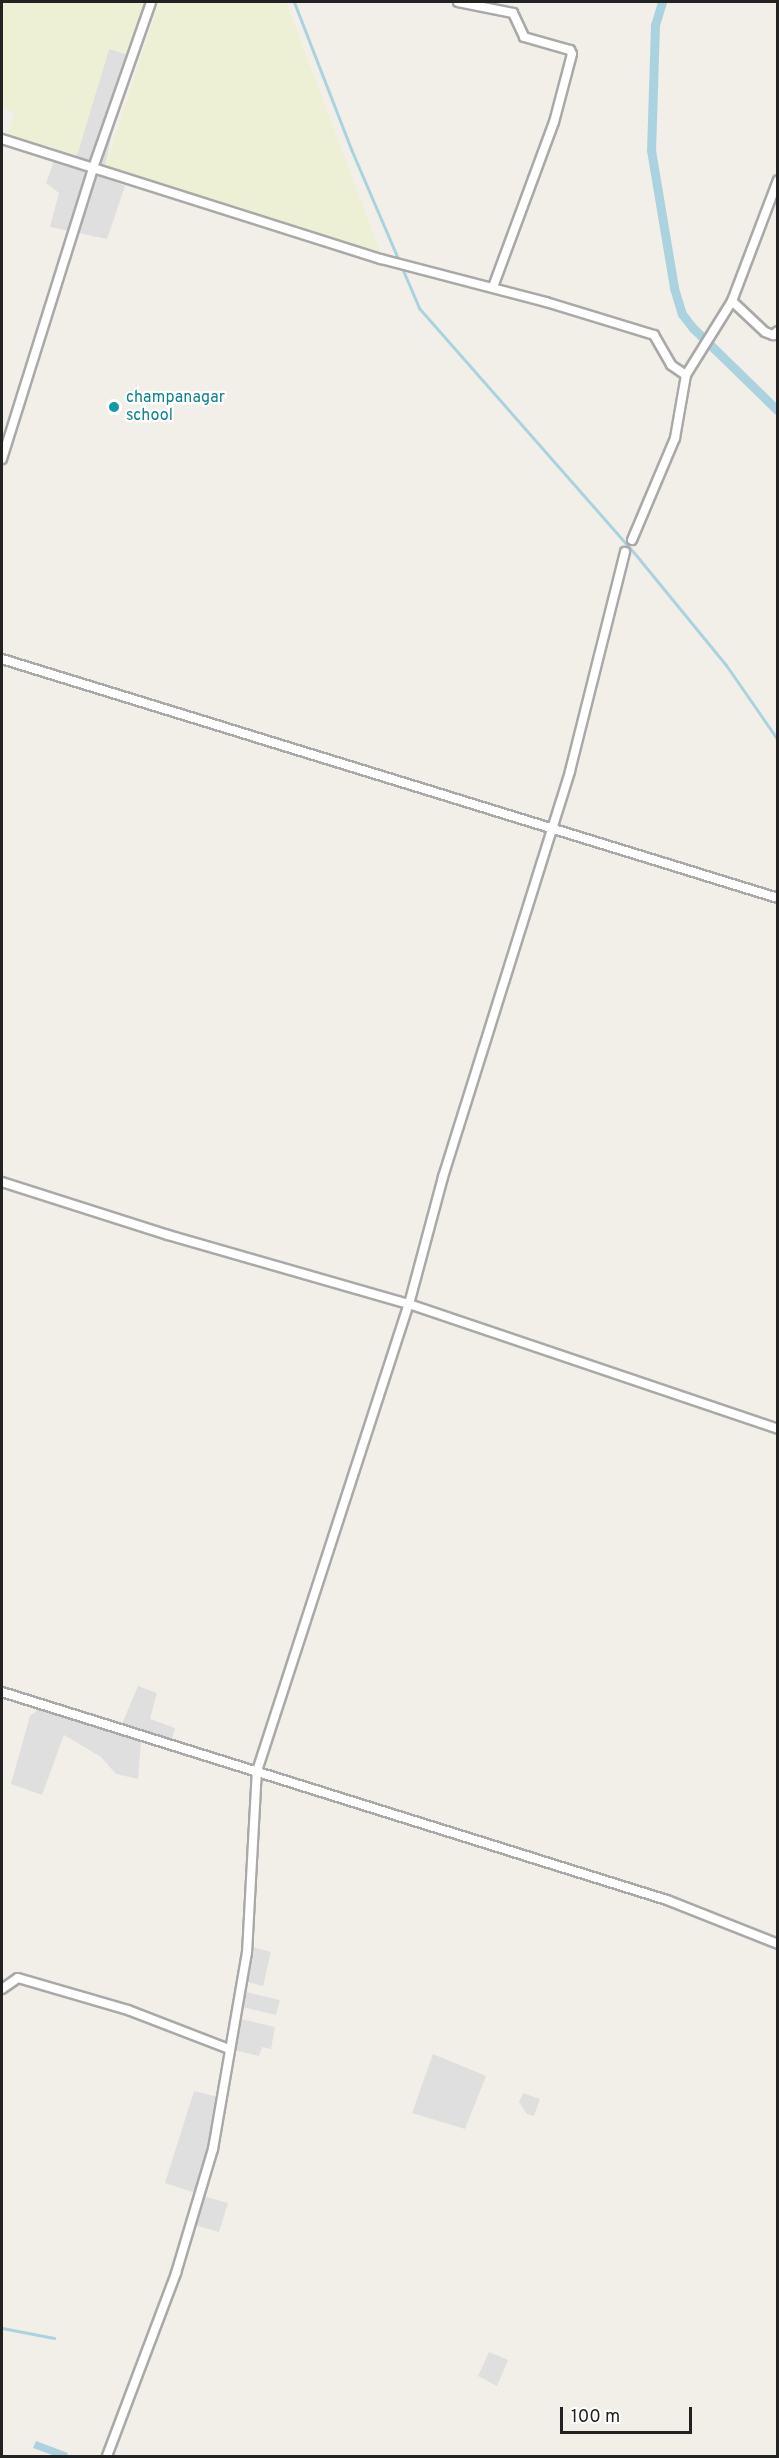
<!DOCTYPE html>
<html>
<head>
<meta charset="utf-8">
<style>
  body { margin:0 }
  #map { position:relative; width:779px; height:2458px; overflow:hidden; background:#f2efe9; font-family:Overpass,sans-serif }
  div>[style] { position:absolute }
  .residential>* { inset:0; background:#e0dfdf }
  .farmland>* { inset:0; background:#eef0d5 }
  .water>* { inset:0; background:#aad3df }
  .stream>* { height:3px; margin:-1.5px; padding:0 1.5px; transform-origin:1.5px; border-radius:1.5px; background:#aad3df }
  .canal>* { height:9px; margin:-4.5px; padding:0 4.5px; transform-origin:4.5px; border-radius:4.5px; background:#aad3df }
  .roads { filter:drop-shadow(2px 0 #a9a9a9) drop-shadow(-2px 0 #a9a9a9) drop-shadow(0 2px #a9a9a9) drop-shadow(0 -2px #a9a9a9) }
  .street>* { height:8px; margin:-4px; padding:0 4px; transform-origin:4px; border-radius:4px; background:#fff }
  .dots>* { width:16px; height:16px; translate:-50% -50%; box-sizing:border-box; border:3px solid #fff; border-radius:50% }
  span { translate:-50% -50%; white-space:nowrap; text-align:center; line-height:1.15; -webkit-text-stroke:4.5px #fff; paint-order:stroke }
  .culture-label { font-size:16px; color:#0d838f }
  .left { translate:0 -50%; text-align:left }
  .frame { position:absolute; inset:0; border:3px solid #222; pointer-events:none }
  .scale { position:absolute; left:560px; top:2407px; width:132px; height:27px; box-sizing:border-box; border:3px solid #222; border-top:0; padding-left:8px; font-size:18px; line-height:21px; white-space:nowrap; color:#222; -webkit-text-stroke:4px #fff; paint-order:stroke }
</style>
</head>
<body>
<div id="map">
  <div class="residential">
    <div style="clip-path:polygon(109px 49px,129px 55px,105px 166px,76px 158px)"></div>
    <div style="clip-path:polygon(55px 158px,125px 186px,107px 239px,50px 227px,59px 193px,46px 183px)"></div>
    <div style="clip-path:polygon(138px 1686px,157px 1693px,150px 1719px,175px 1728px,169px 1749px,141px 1741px,138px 1779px,116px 1774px,101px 1757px,64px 1735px,42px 1795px,11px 1784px,30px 1716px,49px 1701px,122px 1724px)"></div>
    <div style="clip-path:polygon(252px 1947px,271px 1952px,263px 1986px,244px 1981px)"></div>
    <div style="clip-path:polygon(241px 1991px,280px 2000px,276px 2015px,238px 2006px)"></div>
    <div style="clip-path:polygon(236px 2018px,275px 2027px,271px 2049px,262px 2047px,259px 2056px,229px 2049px)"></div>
    <div style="clip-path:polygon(433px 2054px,486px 2076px,465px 2129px,412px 2113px)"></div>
    <div style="clip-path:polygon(194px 2091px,222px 2098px,200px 2195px,228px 2203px,219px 2232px,191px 2224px,199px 2194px,165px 2183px)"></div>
    <div style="clip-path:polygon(523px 2093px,540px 2099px,534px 2116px,527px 2114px,519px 2102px)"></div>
    <div style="clip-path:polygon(489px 2352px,508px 2360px,497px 2386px,478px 2376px)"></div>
  </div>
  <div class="farmland">
    <div style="clip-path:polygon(2px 2px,144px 2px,127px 54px,109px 49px,76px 158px,7px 137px,15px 114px,2px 106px)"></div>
    <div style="clip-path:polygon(159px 2px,286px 2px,381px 254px,108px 169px,105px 166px)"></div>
  </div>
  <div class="water">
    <div style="clip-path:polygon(36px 2441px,68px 2453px,67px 2456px,55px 2456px,33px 2448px)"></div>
  </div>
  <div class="stream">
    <div style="left:294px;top:2px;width:158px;rotate:68.8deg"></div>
    <div style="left:351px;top:149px;width:173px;rotate:66.8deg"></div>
    <div style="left:419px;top:308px;width:335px;rotate:48.7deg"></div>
    <div style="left:640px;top:560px;width:136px;rotate:50.7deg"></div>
    <div style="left:726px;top:665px;width:91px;rotate:55.3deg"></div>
    <div style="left:2px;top:2328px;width:53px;rotate:10.9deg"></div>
  </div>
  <div class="canal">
    <div style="left:662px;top:2px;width:24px;rotate:107deg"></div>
    <div style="left:655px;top:25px;width:125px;rotate:91.8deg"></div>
    <div style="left:651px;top:150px;width:140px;rotate:80.5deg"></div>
    <div style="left:674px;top:288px;width:27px;rotate:73deg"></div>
    <div style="left:682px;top:314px;width:18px;rotate:52deg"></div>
    <div style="left:693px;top:328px;width:119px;rotate:44.3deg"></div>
  </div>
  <div class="roads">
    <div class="street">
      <div style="left:458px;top:2px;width:56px;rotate:11.3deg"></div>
      <div style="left:513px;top:13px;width:26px;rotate:65deg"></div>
      <div style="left:524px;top:37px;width:48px;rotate:15.8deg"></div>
      <div style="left:570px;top:50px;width:4px;rotate:63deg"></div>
      <div style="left:572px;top:54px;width:70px;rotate:104.8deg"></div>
      <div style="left:554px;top:122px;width:176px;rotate:110.3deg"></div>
      <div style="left:2px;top:139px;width:398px;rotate:17.6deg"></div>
      <div style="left:381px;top:259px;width:171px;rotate:14.6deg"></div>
      <div style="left:546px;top:302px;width:113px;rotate:17deg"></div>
      <div style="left:654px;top:335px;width:34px;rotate:60deg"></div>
      <div style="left:671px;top:365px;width:18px;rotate:34deg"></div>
      <div style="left:686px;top:375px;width:87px;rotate:-58.1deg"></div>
      <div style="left:732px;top:301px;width:45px;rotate:43.2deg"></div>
      <div style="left:765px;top:332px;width:9px;rotate:21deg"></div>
      <div style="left:773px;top:335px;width:6px;rotate:-39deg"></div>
      <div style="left:732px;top:301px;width:129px;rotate:-69.2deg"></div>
      <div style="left:2px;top:459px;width:305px;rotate:-72.6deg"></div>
      <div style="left:93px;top:168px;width:176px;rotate:-70.7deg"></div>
      <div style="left:632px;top:540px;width:111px;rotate:-67.1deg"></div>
      <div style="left:675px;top:438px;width:64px;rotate:-80.1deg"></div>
      <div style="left:2px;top:659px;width:812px;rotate:17.12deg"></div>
      <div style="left:2px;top:1182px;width:174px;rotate:17.7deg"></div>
      <div style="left:168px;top:1235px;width:251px;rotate:16deg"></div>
      <div style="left:409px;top:1304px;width:390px;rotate:18.7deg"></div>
      <div style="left:2px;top:1692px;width:697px;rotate:17.37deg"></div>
      <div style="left:667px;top:1900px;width:119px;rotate:21.6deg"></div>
      <div style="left:2px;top:1989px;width:19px;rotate:-35deg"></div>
      <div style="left:18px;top:1978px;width:115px;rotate:16.2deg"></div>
      <div style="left:128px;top:2010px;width:108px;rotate:21.1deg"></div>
      <div style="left:107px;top:2456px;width:196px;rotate:-69.3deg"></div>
      <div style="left:176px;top:2273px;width:129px;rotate:-73.4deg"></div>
      <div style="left:213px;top:2149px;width:199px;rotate:-80.2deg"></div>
      <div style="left:247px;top:1953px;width:182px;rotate:-86.9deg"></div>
      <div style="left:257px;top:1771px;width:491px;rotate:-72deg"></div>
      <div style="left:409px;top:1304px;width:131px;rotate:-75deg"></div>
      <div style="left:443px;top:1177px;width:425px;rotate:-72.6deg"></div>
      <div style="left:570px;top:771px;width:226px;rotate:-75.9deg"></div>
    </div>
  </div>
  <div class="dots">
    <div style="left:114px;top:407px;background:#0f9aa8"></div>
  </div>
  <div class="culture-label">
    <span class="left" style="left:126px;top:407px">champanagar<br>school</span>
  </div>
  <div class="frame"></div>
  <div class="scale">100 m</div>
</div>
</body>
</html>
